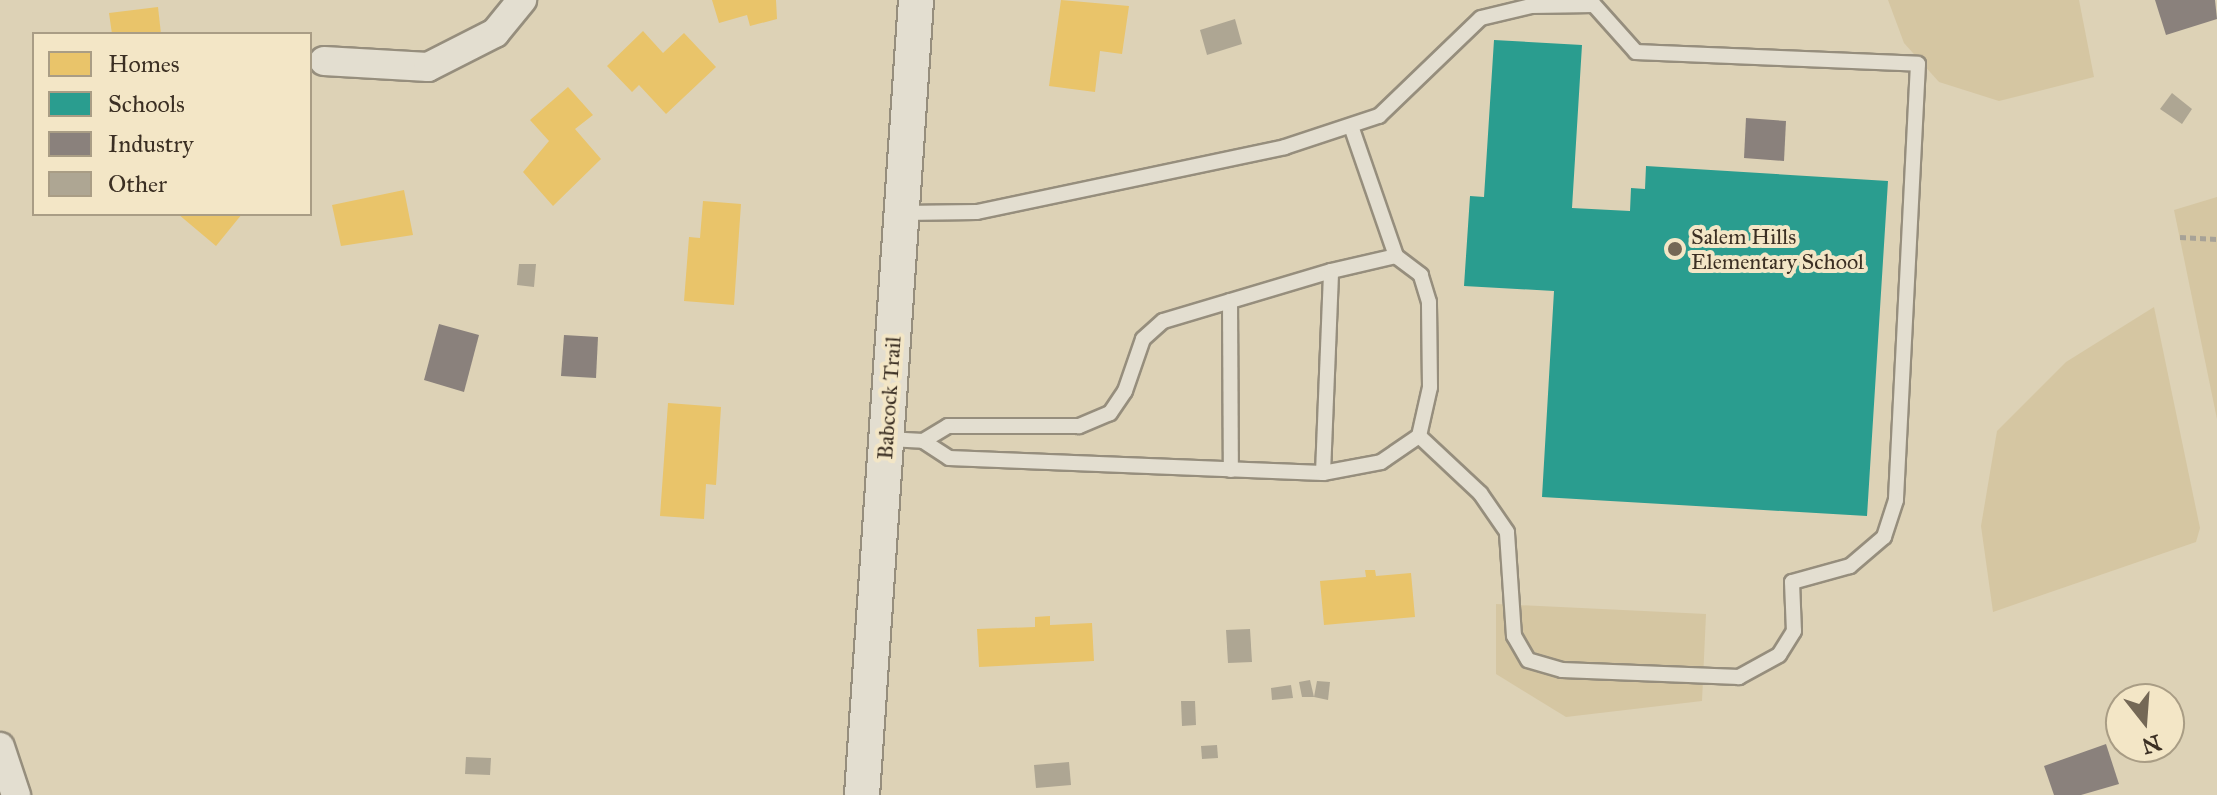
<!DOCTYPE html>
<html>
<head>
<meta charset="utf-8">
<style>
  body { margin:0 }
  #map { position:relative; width:2217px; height:795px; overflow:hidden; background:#ddd2b6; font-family:"IM FELL Great Primer",serif }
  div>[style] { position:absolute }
  .green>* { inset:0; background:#d5c6a2 }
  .homes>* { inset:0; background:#e9c46a }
  .schools>* { inset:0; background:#2a9d8f }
  .industry>* { inset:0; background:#8a817c }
  .building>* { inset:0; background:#aea693 }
  .path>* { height:5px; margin-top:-2.5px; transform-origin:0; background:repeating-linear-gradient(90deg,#a7a297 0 6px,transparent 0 10px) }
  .roads { filter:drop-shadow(2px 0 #968e7d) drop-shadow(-2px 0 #968e7d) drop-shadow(0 2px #968e7d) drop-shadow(0 -2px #968e7d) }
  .service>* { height:14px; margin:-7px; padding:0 7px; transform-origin:7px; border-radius:7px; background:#e3ded0 }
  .minor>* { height:28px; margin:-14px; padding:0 14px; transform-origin:14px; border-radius:14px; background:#e3ded0 }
  .tertiary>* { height:34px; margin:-17px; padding:0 17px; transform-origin:17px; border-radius:17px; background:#e3ded0 }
  .dots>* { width:22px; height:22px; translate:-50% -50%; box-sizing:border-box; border:4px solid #f3e6c6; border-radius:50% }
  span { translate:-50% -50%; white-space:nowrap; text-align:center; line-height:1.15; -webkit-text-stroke:8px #f3e6c6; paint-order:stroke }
  .poi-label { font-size:22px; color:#3b2f23 }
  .left { translate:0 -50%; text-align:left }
  .street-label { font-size:22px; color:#3b2f23 }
  .legend { position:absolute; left:32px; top:32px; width:280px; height:184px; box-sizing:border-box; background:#f3e6c6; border:2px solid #a99d85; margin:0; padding:10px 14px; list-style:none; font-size:24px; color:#3b2f23 }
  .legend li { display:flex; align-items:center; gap:16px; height:40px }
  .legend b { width:40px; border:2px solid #a99d85 }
  .north { position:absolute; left:2105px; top:683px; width:80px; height:80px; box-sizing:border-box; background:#f3e6c6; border:2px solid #a99d85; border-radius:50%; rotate:163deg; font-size:22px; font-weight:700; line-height:32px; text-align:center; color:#3b2f23 }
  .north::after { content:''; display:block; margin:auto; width:28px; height:36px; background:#746856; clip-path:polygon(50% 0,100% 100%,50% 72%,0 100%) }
</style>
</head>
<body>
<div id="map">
  <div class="green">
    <div style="clip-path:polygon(1888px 0,2079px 0,2094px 77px,1999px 101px,1939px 82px,1904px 43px)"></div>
    <div style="clip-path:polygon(2217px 197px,2217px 419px,2174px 210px)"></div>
    <div style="clip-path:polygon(2154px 307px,2200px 528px,2196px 542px,1993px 612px,1981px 526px,1997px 431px,2066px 362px)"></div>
    <div style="clip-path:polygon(1496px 604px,1706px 614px,1702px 701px,1566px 717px,1496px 674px)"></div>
  </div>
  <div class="homes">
    <div style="clip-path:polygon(712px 0,776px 0,777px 19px,750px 26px,747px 15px,719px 23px)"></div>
    <div style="clip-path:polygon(1061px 0,1129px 6px,1122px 54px,1100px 51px,1095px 92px,1049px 86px)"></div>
    <div style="clip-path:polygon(158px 7px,161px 34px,112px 34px,109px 13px)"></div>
    <div style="clip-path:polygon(643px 31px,663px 53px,684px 33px,716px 67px,666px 114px,639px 85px,632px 92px,607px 66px)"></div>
    <div style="clip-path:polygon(568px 87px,593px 115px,575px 129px,601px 159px,553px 206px,523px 172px,549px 141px,530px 120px)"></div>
    <div style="clip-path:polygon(404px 190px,413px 235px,341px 246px,332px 205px)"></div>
    <div style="clip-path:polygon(703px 201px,741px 204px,734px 305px,684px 301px,689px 237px,700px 238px)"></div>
    <div style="clip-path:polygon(178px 214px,242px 214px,216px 246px)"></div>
    <div style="clip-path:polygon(668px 403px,721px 407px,716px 485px,706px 484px,704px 519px,660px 516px)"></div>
    <div style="clip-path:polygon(1365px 570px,1375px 570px,1376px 576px,1411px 573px,1415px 617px,1324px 625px,1320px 581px,1366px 577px)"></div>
    <div style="clip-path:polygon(1050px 616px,1050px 625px,1092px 623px,1094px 661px,979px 667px,977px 629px,1035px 627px,1035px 617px)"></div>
  </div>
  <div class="schools">
    <div style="clip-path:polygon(1494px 40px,1582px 45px,1572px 208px,1630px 211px,1631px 188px,1645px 189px,1646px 166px,1888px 181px,1867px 516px,1542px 497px,1554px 291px,1464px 286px,1470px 196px,1484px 197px)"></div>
  </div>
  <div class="industry">
    <div style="clip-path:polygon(2155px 0,2215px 0,2217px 19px,2166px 35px)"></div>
    <div style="clip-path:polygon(1746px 118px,1786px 121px,1784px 161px,1744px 158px)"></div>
    <div style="clip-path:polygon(439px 324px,479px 335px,464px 392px,424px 380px)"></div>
    <div style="clip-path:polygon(564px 335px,598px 337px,596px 378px,561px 376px)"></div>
    <div style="clip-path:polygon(2106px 744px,2119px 784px,2081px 795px,2054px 795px,2044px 766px)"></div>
  </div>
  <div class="building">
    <div style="clip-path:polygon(1235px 19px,1242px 44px,1207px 55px,1200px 30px)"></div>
    <div style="clip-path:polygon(2172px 93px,2192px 109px,2182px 124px,2160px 109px)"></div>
    <div style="clip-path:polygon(519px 264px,536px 264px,534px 287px,517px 285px)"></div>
    <div style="clip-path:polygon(1250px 629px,1252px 662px,1228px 663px,1226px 630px)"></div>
    <div style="clip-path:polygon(1310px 680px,1314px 697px,1302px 697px,1299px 682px)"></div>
    <div style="clip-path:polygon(1317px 681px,1330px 682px,1328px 700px,1314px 697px)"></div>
    <div style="clip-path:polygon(1291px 685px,1293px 698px,1272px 700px,1271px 688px)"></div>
    <div style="clip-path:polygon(1181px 701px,1195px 701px,1196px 725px,1182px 726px)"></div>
    <div style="clip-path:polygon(1217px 745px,1218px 758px,1202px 759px,1201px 746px)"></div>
    <div style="clip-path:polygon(466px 757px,491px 758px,490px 775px,465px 774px)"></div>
    <div style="clip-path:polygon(1069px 762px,1071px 785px,1036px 788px,1034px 765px)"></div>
  </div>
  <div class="path">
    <div style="left:2180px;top:237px;width:37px;rotate:3deg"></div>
  </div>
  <div class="roads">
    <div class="service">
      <div style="left:1351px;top:126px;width:138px;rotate:70.9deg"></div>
      <div style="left:902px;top:213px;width:75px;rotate:-0.8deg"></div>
      <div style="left:977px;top:212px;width:315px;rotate:-11.9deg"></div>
      <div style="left:1285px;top:147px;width:99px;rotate:-18.3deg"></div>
      <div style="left:1379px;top:116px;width:141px;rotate:-43.9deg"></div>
      <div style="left:1481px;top:18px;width:51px;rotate:-13.5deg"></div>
      <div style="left:1531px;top:6px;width:63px;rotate:-0.9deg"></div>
      <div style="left:1594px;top:5px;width:63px;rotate:48.2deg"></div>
      <div style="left:1636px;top:52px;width:282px;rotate:2.4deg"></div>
      <div style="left:1918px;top:64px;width:437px;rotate:92.9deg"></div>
      <div style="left:1896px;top:500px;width:39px;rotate:108deg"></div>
      <div style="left:1884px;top:537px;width:45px;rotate:139.5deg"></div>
      <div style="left:1850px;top:566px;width:60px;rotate:164.6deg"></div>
      <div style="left:1792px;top:582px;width:49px;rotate:87.7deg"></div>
      <div style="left:1794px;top:631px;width:28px;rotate:122deg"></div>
      <div style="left:1779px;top:655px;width:46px;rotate:151.2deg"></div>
      <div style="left:1739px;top:677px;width:177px;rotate:-177.7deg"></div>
      <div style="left:1562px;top:670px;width:35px;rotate:-164deg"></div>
      <div style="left:1528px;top:660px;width:28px;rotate:-120deg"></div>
      <div style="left:1514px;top:636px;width:104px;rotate:-93.9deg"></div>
      <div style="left:1507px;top:532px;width:47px;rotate:-124.7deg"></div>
      <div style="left:1480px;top:493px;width:83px;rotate:-136.9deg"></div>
      <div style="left:1230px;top:301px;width:169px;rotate:89.7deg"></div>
      <div style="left:887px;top:439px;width:36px;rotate:3deg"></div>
      <div style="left:923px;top:441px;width:31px;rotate:33deg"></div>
      <div style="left:949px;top:458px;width:374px;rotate:2.3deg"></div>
      <div style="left:1323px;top:473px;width:59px;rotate:-10.7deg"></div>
      <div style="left:1381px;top:462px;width:46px;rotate:-34.4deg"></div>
      <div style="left:1419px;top:436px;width:50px;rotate:-77.3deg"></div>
      <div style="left:1430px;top:387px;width:85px;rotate:-90.7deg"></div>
      <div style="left:1429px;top:302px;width:28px;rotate:-107deg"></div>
      <div style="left:1421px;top:275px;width:31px;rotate:-143deg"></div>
      <div style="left:1396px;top:256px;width:67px;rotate:167deg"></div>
      <div style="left:1331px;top:271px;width:175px;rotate:163.4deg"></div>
      <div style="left:1163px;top:321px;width:27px;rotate:138deg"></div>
      <div style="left:1143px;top:339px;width:55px;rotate:109.1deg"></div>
      <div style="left:1125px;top:391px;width:27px;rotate:124deg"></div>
      <div style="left:1110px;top:413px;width:34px;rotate:157deg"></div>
      <div style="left:1079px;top:426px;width:131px;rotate:180deg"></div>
      <div style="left:948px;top:426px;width:29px;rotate:149deg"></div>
      <div style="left:1323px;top:473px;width:202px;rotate:-87.7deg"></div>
    </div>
    <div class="minor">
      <div style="left:324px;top:61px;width:104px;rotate:3.3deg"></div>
      <div style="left:428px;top:67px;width:75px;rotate:-26.9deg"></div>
      <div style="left:495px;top:33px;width:43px;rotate:-50.7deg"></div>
      <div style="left:0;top:747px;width:51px;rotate:71.6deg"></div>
    </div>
    <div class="tertiary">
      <div style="left:862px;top:795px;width:797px;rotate:-86.11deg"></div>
    </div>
  </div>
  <div class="dots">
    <div style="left:1675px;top:249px;background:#746856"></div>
  </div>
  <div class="poi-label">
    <span class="left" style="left:1691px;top:249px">Salem Hills<br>Elementary School</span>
  </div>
  <div class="street-label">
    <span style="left:889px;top:398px;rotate:-86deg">Babcock Trail</span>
  </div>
  <ul class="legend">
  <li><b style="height:22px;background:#e9c46a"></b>Homes</li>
  <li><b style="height:22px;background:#2a9d8f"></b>Schools</li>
  <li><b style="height:22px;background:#8a817c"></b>Industry</li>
  <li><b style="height:22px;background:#aea693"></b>Other</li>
  </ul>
  <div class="north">N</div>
</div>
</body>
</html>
